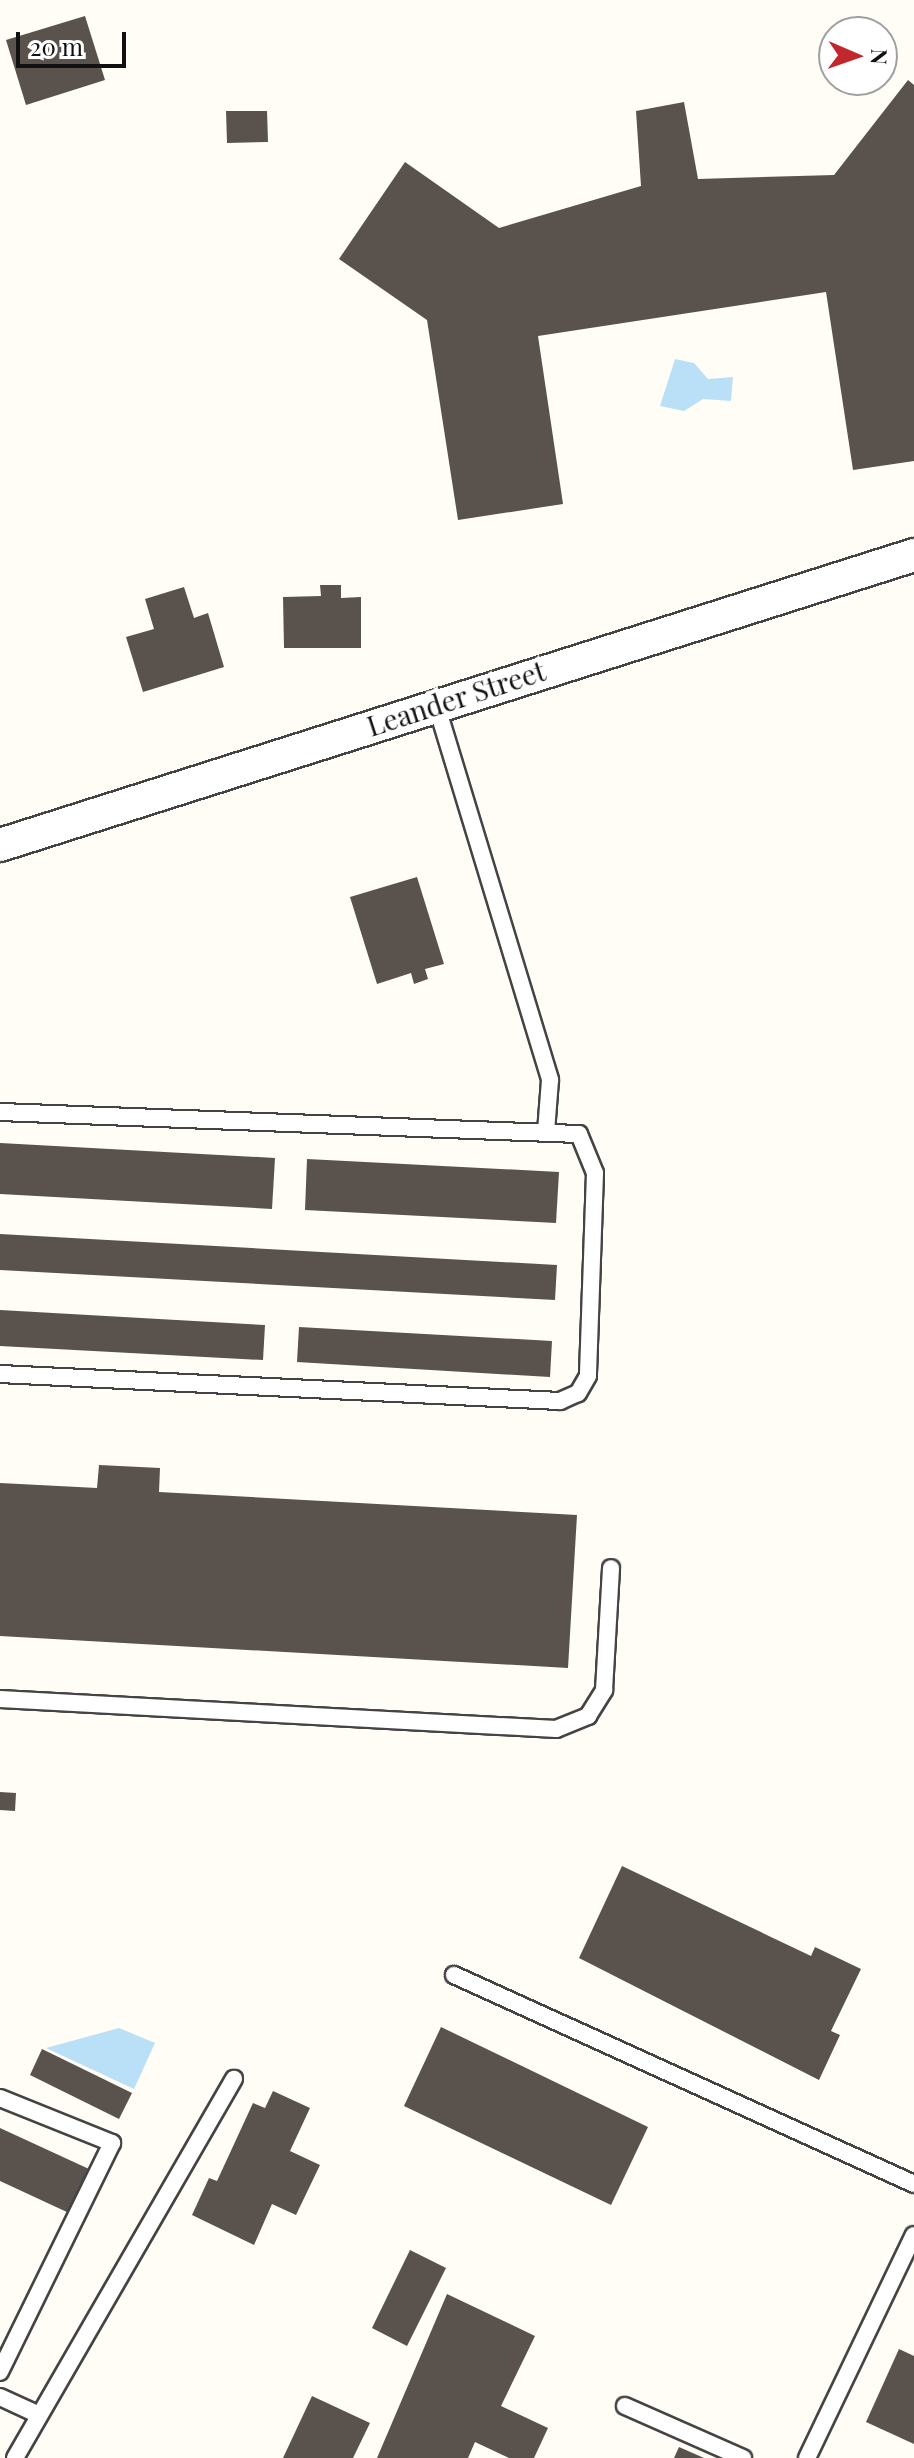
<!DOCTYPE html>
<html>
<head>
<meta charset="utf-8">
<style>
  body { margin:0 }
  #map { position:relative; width:914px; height:2458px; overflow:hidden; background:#fffdf5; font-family:"Playfair Display",serif }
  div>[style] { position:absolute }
  .water>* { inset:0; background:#b9e0f7 }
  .building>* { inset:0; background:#5a524d }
  .roads { filter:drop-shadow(2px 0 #444) drop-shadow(-2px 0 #444) drop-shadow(0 2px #444) drop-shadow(0 -2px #444) }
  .lane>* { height:16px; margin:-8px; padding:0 8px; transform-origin:8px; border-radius:8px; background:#fff }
  .street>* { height:32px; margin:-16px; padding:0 16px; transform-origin:16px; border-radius:16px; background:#fff }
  span { translate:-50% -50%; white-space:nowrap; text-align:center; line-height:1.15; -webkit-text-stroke:8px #fff; paint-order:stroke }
  .street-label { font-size:28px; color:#111 }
  .north { position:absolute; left:818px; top:16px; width:80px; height:80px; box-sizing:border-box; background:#fff; border:2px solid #a0a0a0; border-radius:50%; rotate:92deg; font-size:22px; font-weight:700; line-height:32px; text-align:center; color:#111 }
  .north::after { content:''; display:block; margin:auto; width:28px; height:36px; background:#c4262e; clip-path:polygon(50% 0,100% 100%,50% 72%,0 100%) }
  .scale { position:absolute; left:16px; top:32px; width:110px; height:36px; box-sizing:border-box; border:4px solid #111; border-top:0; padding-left:10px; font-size:24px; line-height:28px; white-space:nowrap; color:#111; -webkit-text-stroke:6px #fff; paint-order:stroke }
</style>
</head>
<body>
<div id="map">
  <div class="water">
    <div style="clip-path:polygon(675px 359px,694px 363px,708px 379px,733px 377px,731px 401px,703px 399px,684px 411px,660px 406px)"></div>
    <div style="clip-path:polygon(119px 2028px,155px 2043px,134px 2089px,46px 2048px)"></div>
  </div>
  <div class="building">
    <div style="clip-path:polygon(85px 16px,105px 80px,26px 105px,6px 40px)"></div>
    <div style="clip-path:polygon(908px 80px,914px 85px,914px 461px,853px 470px,826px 292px,538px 336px,563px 504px,458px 520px,427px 320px,339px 259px,405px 162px,499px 228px,641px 186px,636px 111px,684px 102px,698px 179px,834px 175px)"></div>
    <div style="clip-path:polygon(226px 111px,267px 111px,268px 142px,227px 143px)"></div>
    <div style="clip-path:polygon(320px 585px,341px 585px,341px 598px,361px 597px,361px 648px,284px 648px,283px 597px,321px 596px)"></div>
    <div style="clip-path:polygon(184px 587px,194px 618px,208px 613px,224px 667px,143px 692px,126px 637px,154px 629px,145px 599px)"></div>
    <div style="clip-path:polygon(417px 877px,444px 964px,425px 969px,428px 979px,414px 984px,411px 973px,377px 984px,350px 897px)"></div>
    <div style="clip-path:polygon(0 1143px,275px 1158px,272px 1209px,0 1194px)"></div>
    <div style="clip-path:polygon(307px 1159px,559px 1172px,556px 1223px,305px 1210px)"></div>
    <div style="clip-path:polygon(0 1234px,557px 1265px,555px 1300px,0 1270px)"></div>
    <div style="clip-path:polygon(0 1310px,265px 1325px,263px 1360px,0 1346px)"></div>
    <div style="clip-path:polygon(299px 1327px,552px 1341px,550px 1377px,297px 1362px)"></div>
    <div style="clip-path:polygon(99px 1465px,160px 1468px,159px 1492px,577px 1515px,568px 1668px,0 1636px,0 1483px,97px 1488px)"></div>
    <div style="clip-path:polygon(0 1792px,16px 1793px,15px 1811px,0 1810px)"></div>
    <div style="clip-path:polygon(622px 1866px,811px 1956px,815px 1947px,861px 1969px,831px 2031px,840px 2035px,819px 2080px,579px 1958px)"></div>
    <div style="clip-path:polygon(441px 2027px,648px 2127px,611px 2205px,404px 2106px)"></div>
    <div style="clip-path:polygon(42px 2049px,132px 2093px,119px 2119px,30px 2075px)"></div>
    <div style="clip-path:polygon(273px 2091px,310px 2108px,290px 2151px,320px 2165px,296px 2215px,272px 2204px,254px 2245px,192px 2215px,209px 2178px,217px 2181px,253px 2103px,265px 2108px)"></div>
    <div style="clip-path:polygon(0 2128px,89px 2169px,69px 2213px,0 2181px)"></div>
    <div style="clip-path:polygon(410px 2250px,446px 2268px,407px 2346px,372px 2328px)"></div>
    <div style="clip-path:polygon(447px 2294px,535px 2336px,501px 2406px,548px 2428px,534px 2458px,509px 2458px,475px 2442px,468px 2458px,377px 2458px)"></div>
    <div style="clip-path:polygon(899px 2349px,914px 2356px,914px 2444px,866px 2422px)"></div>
    <div style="clip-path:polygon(312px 2396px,370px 2423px,353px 2458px,283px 2458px)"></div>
    <div style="clip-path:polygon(679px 2447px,704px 2458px,674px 2458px)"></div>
  </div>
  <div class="roads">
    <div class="lane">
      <div style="left:436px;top:704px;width:393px;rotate:73.1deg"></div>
      <div style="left:550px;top:1080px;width:52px;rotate:94.4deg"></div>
      <div style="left:0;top:1112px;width:579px;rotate:2.18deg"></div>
      <div style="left:579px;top:1134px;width:42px;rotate:67.7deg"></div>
      <div style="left:595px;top:1173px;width:203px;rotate:92deg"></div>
      <div style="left:588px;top:1376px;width:20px;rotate:120deg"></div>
      <div style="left:578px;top:1393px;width:20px;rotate:156deg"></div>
      <div style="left:560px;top:1401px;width:561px;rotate:-177.24deg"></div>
      <div style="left:0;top:1699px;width:557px;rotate:3.09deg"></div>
      <div style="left:556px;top:1729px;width:35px;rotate:-22deg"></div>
      <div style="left:588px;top:1716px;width:31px;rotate:-58deg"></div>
      <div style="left:604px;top:1690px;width:122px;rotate:-86.7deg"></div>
      <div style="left:454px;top:1975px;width:505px;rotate:24.43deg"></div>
      <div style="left:0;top:2098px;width:121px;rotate:21.9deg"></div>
      <div style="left:112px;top:2143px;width:255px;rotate:116.1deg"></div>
      <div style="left:0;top:2397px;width:41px;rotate:24.7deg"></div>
      <div style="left:625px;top:2406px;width:129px;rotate:23.8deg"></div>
      <div style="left:15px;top:2458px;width:438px;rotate:-60deg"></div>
      <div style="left:807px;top:2458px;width:247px;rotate:-64.4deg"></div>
    </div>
    <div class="street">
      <div style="left:0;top:845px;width:959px;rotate:-17.6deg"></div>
    </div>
  </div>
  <div class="street-label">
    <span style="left:456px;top:698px;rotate:-18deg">Leander Street</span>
  </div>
  <div class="north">N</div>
  <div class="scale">20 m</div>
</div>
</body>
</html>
